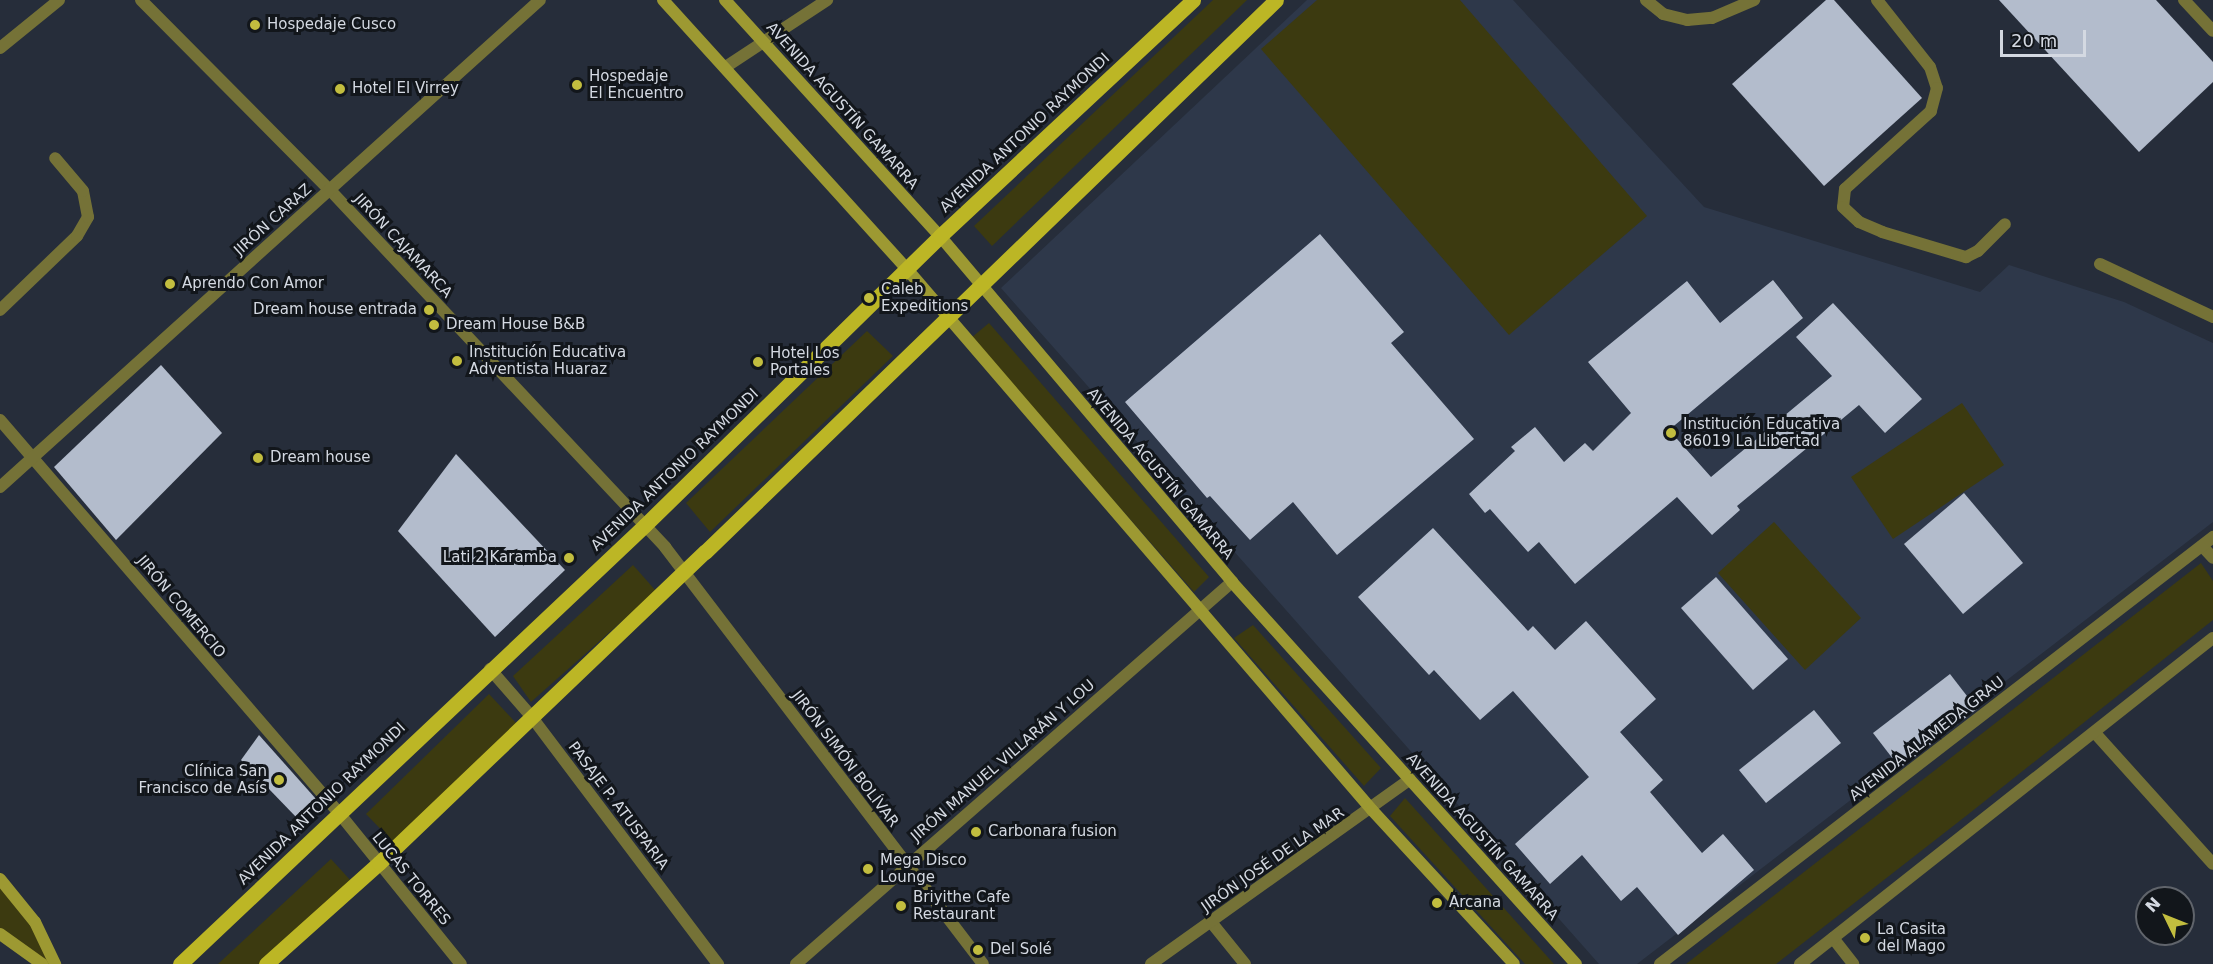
<!DOCTYPE html>
<html>
<head>
<meta charset="utf-8">
<style>
  body { margin:0 }
  #map { position:relative; width:2213px; height:964px; overflow:hidden; background:#262d3a; font-family:"DejaVu Sans",sans-serif }
  div>[style] { position:absolute }
  .built>* { inset:0; background:#2e384a }
  .green>* { inset:0; background:#3c3a10 }
  .building>* { inset:0; background:#b3bccc }
  .lane>* { height:12px; margin:-6px; padding:0 6px; transform-origin:6px; border-radius:6px; background:#757237 }
  .street>* { height:12px; margin:-6px; padding:0 6px; transform-origin:6px; border-radius:6px; background:#757237 }
  .secondary>* { height:12px; margin:-6px; padding:0 6px; transform-origin:6px; border-radius:6px; background:#9d9932 }
  .primary>* { height:15px; margin:-7.5px; padding:0 7.5px; transform-origin:7.5px; border-radius:7.5px; background:#bcb625 }
  .dots>* { width:16px; height:16px; translate:-50% -50%; box-sizing:border-box; border:3px solid #12161b; border-radius:50% }
  span { translate:-50% -50%; white-space:nowrap; text-align:center; line-height:1.15; -webkit-text-stroke:6px #12161b; paint-order:stroke }
  .poi-label { font-size:15px; color:#d4d9e2 }
  .left { translate:0 -50%; text-align:left }
  .right { translate:-100% -50%; text-align:right }
  .street-label { font-size:15px; color:#d4d9e2 }
  .north { position:absolute; left:2135px; top:886px; width:60px; height:60px; box-sizing:border-box; background:#12161b; border:2px solid #60646b; border-radius:50%; rotate:313deg; font-size:16px; font-weight:700; line-height:24px; text-align:center; color:#d4d9e2 }
  .north::after { content:''; display:block; margin:auto; width:21px; height:27px; background:#c2bd3f; clip-path:polygon(50% 0,100% 100%,50% 72%,0 100%) }
  .scale { position:absolute; left:2000px; top:30px; width:86px; height:27px; box-sizing:border-box; border:3px solid #d4d9e2; border-top:0; padding-left:8px; font-size:18px; line-height:21px; white-space:nowrap; color:#d4d9e2; -webkit-text-stroke:4px #12161b; paint-order:stroke }
</style>
</head>
<body>
<div id="map">
  <div class="built">
    <div style="clip-path:polygon(1307px 0,1513px 0,1704px 207px,1980px 292px,2009px 265px,2124px 302px,2213px 343px,2213px 522px,1637px 964px,1599px 964px,1001px 288px)"></div>
  </div>
  <div class="green">
    <div style="clip-path:polygon(1213px 0,1247px 0,992px 246px,974px 226px)"></div>
    <div style="clip-path:polygon(1317px 0,1460px 0,1647px 216px,1509px 335px,1261px 49px)"></div>
    <div style="clip-path:polygon(989px 323px,1209px 577px,1194px 592px,971px 338px)"></div>
    <div style="clip-path:polygon(867px 331px,893px 356px,710px 532px,686px 503px)"></div>
    <div style="clip-path:polygon(1962px 403px,2004px 465px,1893px 539px,1851px 477px)"></div>
    <div style="clip-path:polygon(1774px 522px,1861px 618px,1805px 670px,1718px 573px)"></div>
    <div style="clip-path:polygon(2201px 563px,2213px 581px,2213px 620px,1966px 816px,1776px 964px,1686px 964px)"></div>
    <div style="clip-path:polygon(633px 565px,656px 591px,531px 702px,513px 676px)"></div>
    <div style="clip-path:polygon(1253px 625px,1381px 768px,1364px 786px,1234px 638px)"></div>
    <div style="clip-path:polygon(489px 694px,517px 724px,393px 842px,366px 814px)"></div>
    <div style="clip-path:polygon(1405px 798px,1554px 964px,1525px 964px,1390px 816px)"></div>
    <div style="clip-path:polygon(331px 859px,352px 882px,261px 964px,218px 964px)"></div>
    <div style="clip-path:polygon(0 885px,30px 924px,52px 964px,46px 964px,0 928px)"></div>
  </div>
  <div class="building">
    <div style="clip-path:polygon(1826px 0,1834px 0,1922px 98px,1824px 186px,1732px 84px)"></div>
    <div style="clip-path:polygon(1999px 0,2156px 0,2213px 62px,2213px 82px,2139px 152px)"></div>
    <div style="clip-path:polygon(1320px 234px,1404px 332px,1391px 343px,1474px 439px,1337px 555px,1293px 502px,1250px 540px,1210px 496px,1207px 498px,1125px 402px)"></div>
    <div style="clip-path:polygon(1773px 280px,1803px 318px,1669px 430px,1711px 477px,1832px 376px,1796px 337px,1833px 303px,1922px 399px,1885px 433px,1859px 405px,1737px 506px,1740px 510px,1712px 535px,1677px 497px,1575px 584px,1539px 542px,1528px 552px,1490px 509px,1485px 513px,1469px 494px,1515px 451px,1511px 447px,1535px 427px,1564px 462px,1585px 443px,1593px 451px,1631px 413px,1588px 362px,1687px 281px,1720px 323px)"></div>
    <div style="clip-path:polygon(161px 365px,222px 433px,116px 540px,54px 467px)"></div>
    <div style="clip-path:polygon(456px 454px,565px 570px,495px 637px,398px 531px)"></div>
    <div style="clip-path:polygon(1964px 493px,2023px 563px,1963px 614px,1904px 544px)"></div>
    <div style="clip-path:polygon(1433px 528px,1528px 631px,1533px 626px,1555px 650px,1586px 621px,1656px 699px,1620px 732px,1663px 780px,1650px 792px,1702px 853px,1723px 834px,1754px 870px,1678px 935px,1637px 887px,1621px 901px,1582px 855px,1550px 884px,1515px 844px,1589px 777px,1513px 691px,1480px 720px,1434px 670px,1429px 675px,1358px 597px)"></div>
    <div style="clip-path:polygon(1716px 577px,1788px 659px,1753px 690px,1681px 608px)"></div>
    <div style="clip-path:polygon(1950px 674px,1977px 709px,1900px 768px,1873px 733px)"></div>
    <div style="clip-path:polygon(1814px 710px,1841px 743px,1766px 803px,1739px 770px)"></div>
    <div style="clip-path:polygon(259px 735px,316px 799px,296px 817px,241px 760px)"></div>
  </div>
  <div class="lane">
    <div style="left:1646px;top:0;width:22px;rotate:39deg"></div>
    <div style="left:1663px;top:14px;width:25px;rotate:14deg"></div>
    <div style="left:1687px;top:20px;width:25px;rotate:-5deg"></div>
    <div style="left:1712px;top:18px;width:46px;rotate:-23.2deg"></div>
    <div style="left:1877px;top:0;width:85px;rotate:51.7deg"></div>
    <div style="left:1930px;top:67px;width:22px;rotate:72deg"></div>
    <div style="left:1937px;top:88px;width:24px;rotate:105deg"></div>
    <div style="left:1931px;top:111px;width:116px;rotate:137.8deg"></div>
    <div style="left:1845px;top:189px;width:18px;rotate:96deg"></div>
    <div style="left:1843px;top:207px;width:22px;rotate:43deg"></div>
    <div style="left:1859px;top:222px;width:25px;rotate:23deg"></div>
    <div style="left:1882px;top:232px;width:88px;rotate:16.6deg"></div>
    <div style="left:1966px;top:257px;width:13px;rotate:-27deg"></div>
    <div style="left:1978px;top:251px;width:38px;rotate:-45deg"></div>
    <div style="left:2184px;top:0;width:42px;rotate:46.9deg"></div>
    <div style="left:0;top:48px;width:76px;rotate:-39.1deg"></div>
    <div style="left:0;top:310px;width:107px;rotate:-43.9deg"></div>
    <div style="left:77px;top:236px;width:22px;rotate:-60deg"></div>
    <div style="left:88px;top:217px;width:26px;rotate:-101deg"></div>
    <div style="left:83px;top:191px;width:43px;rotate:-130.3deg"></div>
    <div style="left:490px;top:669px;width:62px;rotate:48.9deg"></div>
    <div style="left:531px;top:716px;width:311px;rotate:53deg"></div>
  </div>
  <div class="street">
    <div style="left:141px;top:0;width:268px;rotate:45.2deg"></div>
    <div style="left:330px;top:190px;width:490px;rotate:46.8deg"></div>
    <div style="left:665px;top:547px;width:524px;rotate:52.67deg"></div>
    <div style="left:727px;top:66px;width:120px;rotate:-33.4deg"></div>
    <div style="left:2100px;top:264px;width:125px;rotate:25.1deg"></div>
    <div style="left:0;top:420px;width:519px;rotate:49.22deg"></div>
    <div style="left:339px;top:813px;width:194px;rotate:51.1deg"></div>
    <div style="left:0;top:487px;width:727px;rotate:-42.05deg"></div>
    <div style="left:2202px;top:546px;width:16px;rotate:47deg"></div>
    <div style="left:2095px;top:733px;width:176px;rotate:48deg"></div>
    <div style="left:1211px;top:922px;width:54px;rotate:51deg"></div>
    <div style="left:1833px;top:938px;width:33px;rotate:52deg"></div>
    <div style="left:796px;top:964px;width:580px;rotate:-41.22deg"></div>
    <div style="left:1151px;top:964px;width:318px;rotate:-35.5deg"></div>
    <div style="left:1660px;top:964px;width:699px;rotate:-37.67deg"></div>
    <div style="left:1800px;top:964px;width:526px;rotate:-38.29deg"></div>
  </div>
  <div class="secondary">
    <div style="left:663px;top:0;width:362px;rotate:47.8deg"></div>
    <div style="left:906px;top:268px;width:715px;rotate:49.31deg"></div>
    <div style="left:1372px;top:810px;width:209px;rotate:47.3deg"></div>
    <div style="left:725px;top:0;width:319px;rotate:47.7deg"></div>
    <div style="left:940px;top:236px;width:453px;rotate:49.8deg"></div>
    <div style="left:1232px;top:582px;width:514px;rotate:48deg"></div>
    <div style="left:0;top:879px;width:55px;rotate:50.9deg"></div>
    <div style="left:35px;top:922px;width:47px;rotate:64.5deg"></div>
    <div style="left:0;top:934px;width:52px;rotate:35.5deg"></div>
  </div>
  <div class="primary">
    <div style="left:180px;top:964px;width:639px;rotate:-43.35deg"></div>
    <div style="left:645px;top:525px;width:413px;rotate:-44.4deg"></div>
    <div style="left:940px;top:236px;width:346px;rotate:-43deg"></div>
    <div style="left:266px;top:964px;width:152px;rotate:-41.8deg"></div>
    <div style="left:379px;top:863px;width:451px;rotate:-43.7deg"></div>
    <div style="left:705px;top:552px;width:794px;rotate:-44.03deg"></div>
  </div>
  <div class="dots">
    <div style="left:255px;top:25px;background:#c2bd3f"></div>
    <div style="left:577px;top:85px;background:#c2bd3f"></div>
    <div style="left:340px;top:89px;background:#c2bd3f"></div>
    <div style="left:170px;top:284px;background:#c2bd3f"></div>
    <div style="left:869px;top:298px;background:#c2bd3f"></div>
    <div style="left:429px;top:310px;background:#c2bd3f"></div>
    <div style="left:434px;top:325px;background:#c2bd3f"></div>
    <div style="left:457px;top:361px;background:#c2bd3f"></div>
    <div style="left:758px;top:362px;background:#c2bd3f"></div>
    <div style="left:1671px;top:433px;background:#c2bd3f"></div>
    <div style="left:258px;top:458px;background:#c2bd3f"></div>
    <div style="left:569px;top:558px;background:#c2bd3f"></div>
    <div style="left:279px;top:780px;background:#c2bd3f"></div>
    <div style="left:976px;top:832px;background:#c2bd3f"></div>
    <div style="left:868px;top:869px;background:#c2bd3f"></div>
    <div style="left:1437px;top:903px;background:#c2bd3f"></div>
    <div style="left:901px;top:906px;background:#c2bd3f"></div>
    <div style="left:1865px;top:938px;background:#c2bd3f"></div>
    <div style="left:978px;top:950px;background:#c2bd3f"></div>
  </div>
  <div class="poi-label">
    <span class="left" style="left:267px;top:25px">Hospedaje Cusco</span>
    <span class="left" style="left:589px;top:85px">Hospedaje<br>El Encuentro</span>
    <span class="left" style="left:352px;top:89px">Hotel El Virrey</span>
    <span class="left" style="left:182px;top:284px">Aprendo Con Amor</span>
    <span class="left" style="left:881px;top:298px">Caleb<br>Expeditions</span>
    <span class="right" style="left:417px;top:310px">Dream house entrada</span>
    <span class="left" style="left:446px;top:325px">Dream House B&amp;B</span>
    <span class="left" style="left:469px;top:361px">Institución Educativa<br>Adventista Huaraz</span>
    <span class="left" style="left:770px;top:362px">Hotel Los<br>Portales</span>
    <span class="left" style="left:1683px;top:433px">Institución Educativa<br>86019 La Libertad</span>
    <span class="left" style="left:270px;top:458px">Dream house</span>
    <span class="right" style="left:557px;top:558px">Lati 2 Karamba</span>
    <span class="right" style="left:267px;top:780px">Clínica San<br>Francisco de Asís</span>
    <span class="left" style="left:988px;top:832px">Carbonara fusion</span>
    <span class="left" style="left:880px;top:869px">Mega Disco<br>Lounge</span>
    <span class="left" style="left:913px;top:906px">Briyithe Cafe<br>Restaurant</span>
    <span class="left" style="left:1449px;top:903px">Arcana</span>
    <span class="left" style="left:1877px;top:938px">La Casita<br>del Mago</span>
    <span class="left" style="left:990px;top:950px">Del Solé</span>
  </div>
  <div class="street-label">
    <span style="left:842px;top:106px;rotate:48deg">AVENIDA AGUSTÍN GAMARRA</span>
    <span style="left:1025px;top:133px;rotate:-43deg">AVENIDA ANTONIO RAYMONDI</span>
    <span style="left:273px;top:220px;rotate:-42deg">JIRÓN CARAZ</span>
    <span style="left:403px;top:246px;rotate:47deg">JIRÓN CAJAMARCA</span>
    <span style="left:675px;top:470px;rotate:-44deg">AVENIDA ANTONIO RAYMONDI</span>
    <span style="left:1160px;top:474px;rotate:50deg">AVENIDA AGUSTÍN GAMARRA</span>
    <span style="left:181px;top:607px;rotate:50deg">JIRÓN COMERCIO</span>
    <span style="left:1927px;top:739px;rotate:-38deg">AVENIDA ALAMEDA GRAU</span>
    <span style="left:845px;top:759px;rotate:53deg">JIRÓN SIMÓN BOLÍVAR</span>
    <span style="left:1003px;top:761px;rotate:-41deg">JIRÓN MANUEL VILLARÁN Y LOU</span>
    <span style="left:322px;top:804px;rotate:-44deg">AVENIDA ANTONIO RAYMONDI</span>
    <span style="left:618px;top:806px;rotate:53deg">PASAJE P. ATUSPARIA</span>
    <span style="left:1482px;top:837px;rotate:48deg">AVENIDA AGUSTÍN GAMARRA</span>
    <span style="left:1273px;top:860px;rotate:-35deg">JIRÓN JOSÉ DE LA MAR</span>
    <span style="left:411px;top:879px;rotate:51deg">LUCAS TORRES</span>
  </div>
  <div class="north">N</div>
  <div class="scale">20 m</div>
</div>
</body>
</html>
